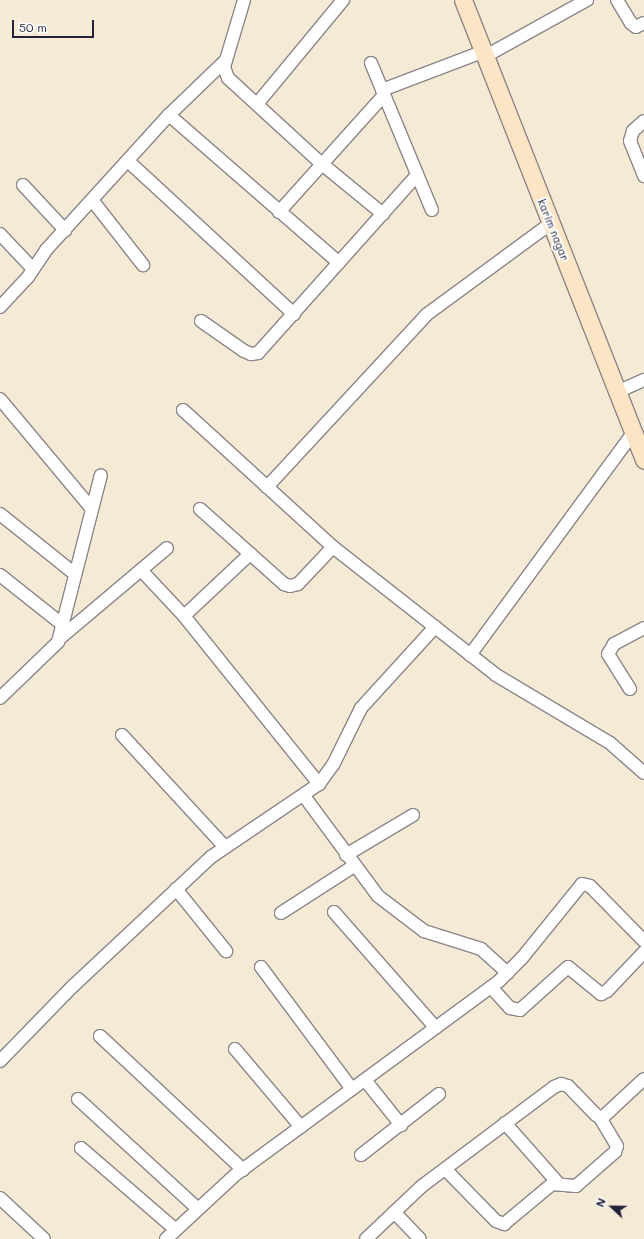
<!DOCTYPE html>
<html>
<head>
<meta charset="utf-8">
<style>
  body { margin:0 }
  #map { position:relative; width:644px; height:1239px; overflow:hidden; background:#f5ead5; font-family:Mali,sans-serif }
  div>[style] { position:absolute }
  .roads { filter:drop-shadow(1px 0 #8c8688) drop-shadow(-1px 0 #8c8688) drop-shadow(0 1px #8c8688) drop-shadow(0 -1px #8c8688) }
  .street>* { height:12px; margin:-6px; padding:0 6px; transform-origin:6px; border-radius:6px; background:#fff }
  .secondary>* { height:17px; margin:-8.5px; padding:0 8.5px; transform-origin:8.5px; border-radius:8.5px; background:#fce5c4 }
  span { translate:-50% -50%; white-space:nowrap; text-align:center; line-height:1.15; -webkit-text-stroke:4px #fff; paint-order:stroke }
  .street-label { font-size:11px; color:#22223b }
  .north { position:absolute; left:592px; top:1187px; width:40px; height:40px; -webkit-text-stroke:3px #fff; paint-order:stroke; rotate:292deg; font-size:11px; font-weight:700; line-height:16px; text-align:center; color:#22223b }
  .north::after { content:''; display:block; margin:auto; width:14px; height:18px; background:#22223b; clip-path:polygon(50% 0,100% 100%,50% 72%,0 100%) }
  .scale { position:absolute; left:12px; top:20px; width:82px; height:18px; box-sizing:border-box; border:2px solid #22223b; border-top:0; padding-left:5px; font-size:12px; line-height:14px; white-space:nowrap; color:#22223b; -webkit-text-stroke:3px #fff; paint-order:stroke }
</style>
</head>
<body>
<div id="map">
  <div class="roads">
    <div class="street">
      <div style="left:244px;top:0;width:70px;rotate:106.6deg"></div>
      <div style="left:224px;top:67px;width:12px;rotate:70deg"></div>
      <div style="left:228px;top:78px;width:127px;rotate:42.5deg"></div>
      <div style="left:322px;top:164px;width:79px;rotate:39.3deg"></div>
      <div style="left:617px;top:0;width:27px;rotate:59deg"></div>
      <div style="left:631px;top:23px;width:6px;rotate:39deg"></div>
      <div style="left:636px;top:27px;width:9px;rotate:-27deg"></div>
      <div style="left:484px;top:57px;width:118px;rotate:-29deg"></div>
      <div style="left:371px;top:63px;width:159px;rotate:67.5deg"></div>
      <div style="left:382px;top:90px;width:107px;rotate:-20.8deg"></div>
      <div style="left:257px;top:104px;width:135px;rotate:-50.4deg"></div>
      <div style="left:169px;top:115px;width:225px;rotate:41deg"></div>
      <div style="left:644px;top:121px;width:15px;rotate:138deg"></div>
      <div style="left:633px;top:131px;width:10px;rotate:107deg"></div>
      <div style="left:630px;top:141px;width:38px;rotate:68deg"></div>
      <div style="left:128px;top:161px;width:226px;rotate:42.7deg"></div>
      <div style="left:23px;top:185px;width:62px;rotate:47deg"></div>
      <div style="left:92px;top:200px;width:83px;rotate:51.9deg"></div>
      <div style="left:279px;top:212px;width:157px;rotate:-48.1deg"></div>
      <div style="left:0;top:234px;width:48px;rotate:46.7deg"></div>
      <div style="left:0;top:307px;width:41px;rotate:-47deg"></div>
      <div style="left:28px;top:277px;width:32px;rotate:-56deg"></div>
      <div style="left:46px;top:250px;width:183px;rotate:-47.7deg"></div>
      <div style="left:169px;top:115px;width:79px;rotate:-44deg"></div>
      <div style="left:201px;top:321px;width:52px;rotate:34.9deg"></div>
      <div style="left:244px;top:351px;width:8px;rotate:23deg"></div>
      <div style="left:251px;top:354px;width:7px;rotate:-8deg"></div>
      <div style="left:258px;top:353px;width:239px;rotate:-48.2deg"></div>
      <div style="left:617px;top:392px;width:30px;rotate:-24deg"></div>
      <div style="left:0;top:399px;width:143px;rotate:50.1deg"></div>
      <div style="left:183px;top:410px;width:203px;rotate:42.4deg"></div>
      <div style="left:333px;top:547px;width:207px;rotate:38.1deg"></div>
      <div style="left:496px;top:675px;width:133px;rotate:30.8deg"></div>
      <div style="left:610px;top:743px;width:45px;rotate:41.4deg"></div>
      <div style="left:267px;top:487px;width:234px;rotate:-47.2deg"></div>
      <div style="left:426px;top:315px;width:154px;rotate:-36.3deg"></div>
      <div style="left:200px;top:509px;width:113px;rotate:41.8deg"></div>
      <div style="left:284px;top:584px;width:6px;rotate:18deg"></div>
      <div style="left:290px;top:586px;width:8px;rotate:-14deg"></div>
      <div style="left:298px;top:584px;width:51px;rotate:-46.6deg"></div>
      <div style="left:0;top:514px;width:96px;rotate:38.7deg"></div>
      <div style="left:141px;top:570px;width:63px;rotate:46.9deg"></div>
      <div style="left:184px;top:616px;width:216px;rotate:51.2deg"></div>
      <div style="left:0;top:575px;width:80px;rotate:38.4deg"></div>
      <div style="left:184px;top:616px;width:91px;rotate:-43.2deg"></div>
      <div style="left:59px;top:639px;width:141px;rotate:-40.1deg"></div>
      <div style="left:470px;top:655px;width:275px;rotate:-53.7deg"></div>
      <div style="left:630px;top:689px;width:41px;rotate:-122.2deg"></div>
      <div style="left:608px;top:654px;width:12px;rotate:-59deg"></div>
      <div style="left:614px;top:644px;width:34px;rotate:-28deg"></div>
      <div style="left:0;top:698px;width:81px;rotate:-44deg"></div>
      <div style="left:58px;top:642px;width:172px;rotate:-75.6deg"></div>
      <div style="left:122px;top:735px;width:151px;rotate:47.4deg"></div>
      <div style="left:304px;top:796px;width:124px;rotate:53.5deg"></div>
      <div style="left:378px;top:896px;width:58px;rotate:37.3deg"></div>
      <div style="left:424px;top:931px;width:60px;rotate:17.5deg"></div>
      <div style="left:481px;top:949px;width:36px;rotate:42deg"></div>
      <div style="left:346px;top:855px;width:78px;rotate:-30.8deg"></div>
      <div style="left:176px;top:889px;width:80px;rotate:51.1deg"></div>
      <div style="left:334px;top:912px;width:154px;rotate:48.7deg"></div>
      <div style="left:281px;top:913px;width:87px;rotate:-32.8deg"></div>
      <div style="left:261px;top:967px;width:152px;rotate:53.3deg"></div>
      <div style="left:491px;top:987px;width:28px;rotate:48deg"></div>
      <div style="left:510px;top:1008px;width:10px;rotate:11deg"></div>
      <div style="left:520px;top:1010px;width:64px;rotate:-41.9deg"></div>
      <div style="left:568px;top:967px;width:43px;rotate:39.3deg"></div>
      <div style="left:601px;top:994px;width:7px;rotate:-27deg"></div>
      <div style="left:607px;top:991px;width:54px;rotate:-46.5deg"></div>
      <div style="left:100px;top:1036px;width:196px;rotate:43.1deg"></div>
      <div style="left:235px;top:1049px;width:102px;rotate:49.8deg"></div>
      <div style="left:0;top:1061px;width:105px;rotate:-45.8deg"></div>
      <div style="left:73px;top:986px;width:189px;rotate:-43.1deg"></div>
      <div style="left:211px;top:857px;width:130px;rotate:-34.1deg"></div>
      <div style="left:319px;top:784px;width:24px;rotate:-54deg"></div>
      <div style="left:333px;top:765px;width:64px;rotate:-63.8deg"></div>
      <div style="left:361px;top:708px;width:110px;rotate:-47.6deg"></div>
      <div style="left:365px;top:1080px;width:58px;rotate:51.3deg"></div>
      <div style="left:78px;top:1099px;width:161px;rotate:42.5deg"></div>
      <div style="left:505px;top:1123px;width:81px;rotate:48.5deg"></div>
      <div style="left:81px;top:1148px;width:124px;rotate:40.8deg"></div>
      <div style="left:361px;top:1155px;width:99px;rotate:-38deg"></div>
      <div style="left:445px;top:1169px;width:73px;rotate:45.6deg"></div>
      <div style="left:496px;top:1221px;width:9px;rotate:21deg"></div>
      <div style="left:504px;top:1224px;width:62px;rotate:-39.8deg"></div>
      <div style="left:552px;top:1184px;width:24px;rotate:5deg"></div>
      <div style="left:576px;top:1186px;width:52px;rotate:-41.1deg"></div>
      <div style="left:615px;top:1152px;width:6px;rotate:-72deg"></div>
      <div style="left:617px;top:1146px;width:33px;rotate:-121deg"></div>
      <div style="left:0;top:1198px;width:60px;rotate:43deg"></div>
      <div style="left:394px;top:1212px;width:37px;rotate:46deg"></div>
      <div style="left:166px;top:1239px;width:94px;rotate:-42.8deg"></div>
      <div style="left:235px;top:1175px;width:329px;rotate:-36.3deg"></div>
      <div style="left:500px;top:980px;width:31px;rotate:-45deg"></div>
      <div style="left:522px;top:958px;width:95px;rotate:-51deg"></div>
      <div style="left:582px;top:884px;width:8px;rotate:14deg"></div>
      <div style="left:590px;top:886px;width:77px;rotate:45.5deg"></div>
      <div style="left:366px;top:1239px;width:77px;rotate:-43.4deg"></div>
      <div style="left:422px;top:1186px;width:165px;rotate:-36.9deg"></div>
      <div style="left:554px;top:1087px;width:8px;rotate:-23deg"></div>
      <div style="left:561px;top:1084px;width:7px;rotate:16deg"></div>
      <div style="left:568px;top:1086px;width:40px;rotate:46deg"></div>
      <div style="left:596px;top:1115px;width:7px;rotate:27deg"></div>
      <div style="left:602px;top:1118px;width:57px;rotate:-42.9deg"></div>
    </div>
    <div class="secondary">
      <div style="left:463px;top:0;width:494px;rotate:68.5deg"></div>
    </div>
  </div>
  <div class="street-label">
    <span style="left:553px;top:230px;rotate:68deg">karim nagar</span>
  </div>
  <div class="north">N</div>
  <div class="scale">50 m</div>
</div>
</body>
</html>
